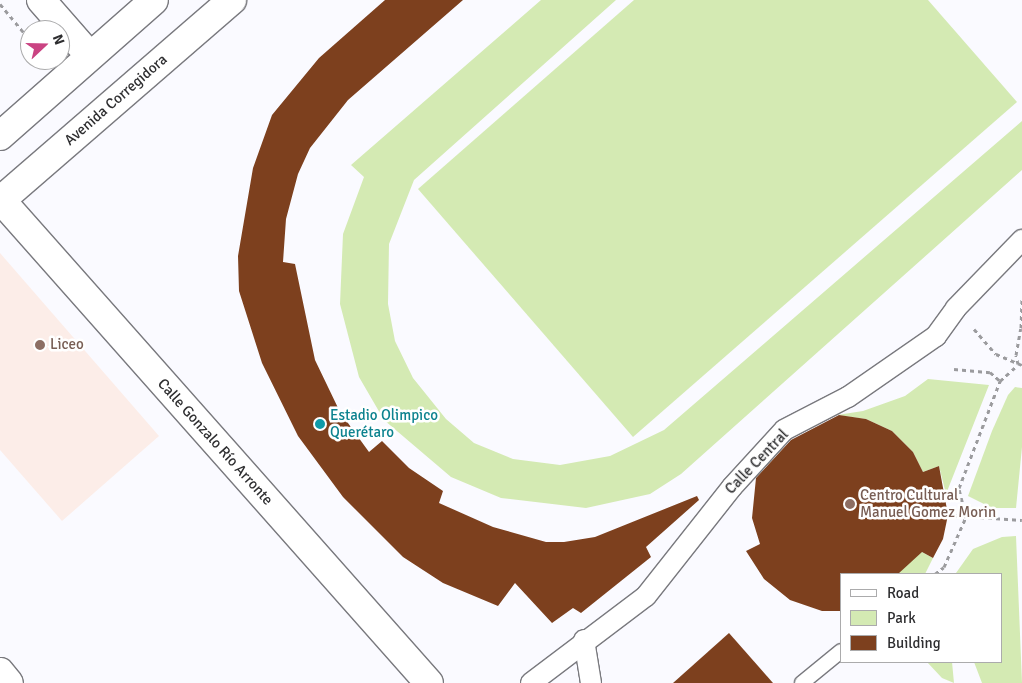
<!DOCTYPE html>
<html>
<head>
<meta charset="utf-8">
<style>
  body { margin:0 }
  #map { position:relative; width:1022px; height:683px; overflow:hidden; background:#fafaff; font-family:Signika,sans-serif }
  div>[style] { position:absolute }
  .education>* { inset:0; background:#fcede8 }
  .green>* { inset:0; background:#d4eab3 }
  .building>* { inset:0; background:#7d401e }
  .path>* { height:3px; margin-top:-1.5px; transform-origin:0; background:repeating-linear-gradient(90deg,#9b9b9e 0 4px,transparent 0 8px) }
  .roads { filter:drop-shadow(1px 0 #79797e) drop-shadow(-1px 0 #79797e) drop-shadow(0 1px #79797e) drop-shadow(0 -1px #79797e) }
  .service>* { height:14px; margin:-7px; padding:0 7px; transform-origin:7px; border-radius:7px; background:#fff }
  .pedestrian>* { height:20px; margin:-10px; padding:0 10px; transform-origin:10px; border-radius:10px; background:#fff }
  .minor>* { height:28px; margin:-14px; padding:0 14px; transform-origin:14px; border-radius:14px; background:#fff }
  .secondary>* { height:28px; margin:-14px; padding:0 14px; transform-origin:14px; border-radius:14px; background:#fff }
  .dots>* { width:14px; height:14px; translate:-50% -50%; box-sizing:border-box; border:2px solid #fff; border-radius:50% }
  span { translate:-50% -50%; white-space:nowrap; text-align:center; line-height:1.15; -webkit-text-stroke:5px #fff; paint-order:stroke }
  .street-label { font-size:15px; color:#2e2e30 }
  .education-label { font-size:15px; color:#785e54 }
  .left { translate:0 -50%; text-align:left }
  .culture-label { font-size:15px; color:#0d838f }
  .legend { position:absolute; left:840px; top:573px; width:162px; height:90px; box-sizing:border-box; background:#fff; border:1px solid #ababac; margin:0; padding:6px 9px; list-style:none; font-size:15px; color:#2e2e30 }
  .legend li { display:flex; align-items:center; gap:10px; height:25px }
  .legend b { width:25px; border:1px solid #ababac }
  .north { position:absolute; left:20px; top:20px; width:50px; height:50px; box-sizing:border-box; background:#fff; border:1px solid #ababac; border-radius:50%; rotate:69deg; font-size:14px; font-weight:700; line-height:20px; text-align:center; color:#2e2e30 }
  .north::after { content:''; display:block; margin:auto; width:18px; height:22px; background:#ca4382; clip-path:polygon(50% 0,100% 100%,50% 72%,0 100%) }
</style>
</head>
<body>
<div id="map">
  <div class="education">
    <div style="clip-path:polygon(0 253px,159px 436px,62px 521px,0 450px)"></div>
  </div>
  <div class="green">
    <div style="clip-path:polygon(541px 0,616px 0,414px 180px,389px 244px,388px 304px,395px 341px,413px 378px,446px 419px,474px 443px,513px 459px,560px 465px,610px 456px,664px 430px,1022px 121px,1022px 170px,681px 474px,650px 494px,586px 508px,501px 498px,451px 477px,384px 420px,359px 377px,340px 304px,343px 234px,364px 177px,351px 165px)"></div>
    <div style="clip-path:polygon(634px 0,928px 0,1017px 102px,633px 437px,418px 189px)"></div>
    <div style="clip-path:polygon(928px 379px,989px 385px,946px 494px,939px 466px,923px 472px,913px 452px,892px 431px,866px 419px,837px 415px,863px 411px,905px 396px)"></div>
    <div style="clip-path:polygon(1015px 387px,1022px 388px,1022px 447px,1016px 508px,992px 508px,968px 496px,992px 431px,1008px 395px)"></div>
    <div style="clip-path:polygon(1016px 536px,1022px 683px,982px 683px,974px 662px,1001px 662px,1001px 574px,956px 573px,973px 549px,1002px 537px)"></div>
    <div style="clip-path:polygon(918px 550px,933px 558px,925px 574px,898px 574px)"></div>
    <div style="clip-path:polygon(927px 662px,952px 662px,954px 683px,942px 678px)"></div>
  </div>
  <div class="building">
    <div style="clip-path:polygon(385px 0,463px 0,348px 100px,310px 148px,298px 174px,286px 219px,283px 262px,295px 264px,315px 360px,340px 412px,369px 452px,382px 441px,409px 468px,443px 491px,439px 503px,493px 527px,546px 542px,564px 542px,595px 537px,697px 496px,699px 500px,646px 547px,651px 557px,581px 613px,573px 608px,552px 623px,515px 583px,498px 606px,443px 583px,403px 557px,343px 497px,298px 436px,262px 363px,239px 291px,238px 256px,253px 168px,272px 115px,319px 58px)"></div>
    <div style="clip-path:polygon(839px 415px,866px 419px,892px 431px,913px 452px,923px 472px,939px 466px,948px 515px,943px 539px,933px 558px,922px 552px,898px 574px,841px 574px,841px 611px,822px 611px,790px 600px,764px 579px,746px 551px,760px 544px,752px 518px,756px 478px,791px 440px)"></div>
    <div style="clip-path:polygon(729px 633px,773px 683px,673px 683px)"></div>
  </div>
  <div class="path">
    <div style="left:0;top:4px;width:47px;rotate:50.2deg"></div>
    <div style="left:974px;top:329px;width:33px;rotate:49deg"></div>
    <div style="left:996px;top:354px;width:28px;rotate:23deg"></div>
    <div style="left:1018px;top:364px;width:9px;rotate:-103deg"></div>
    <div style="left:1016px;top:355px;width:27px;rotate:-80deg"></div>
    <div style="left:1021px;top:328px;width:31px;rotate:-88deg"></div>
    <div style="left:954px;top:369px;width:36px;rotate:5deg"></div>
    <div style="left:990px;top:372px;width:13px;rotate:42deg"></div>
    <div style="left:948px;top:515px;width:74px;rotate:3.9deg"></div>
    <div style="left:935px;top:574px;width:11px;rotate:-38deg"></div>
    <div style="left:944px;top:567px;width:55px;rotate:-66.3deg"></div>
    <div style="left:966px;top:517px;width:30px;rotate:-104deg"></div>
    <div style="left:959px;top:488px;width:115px;rotate:-69deg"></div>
    <div style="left:1000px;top:381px;width:24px;rotate:-42deg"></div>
  </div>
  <div class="roads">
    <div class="service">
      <div style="left:802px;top:683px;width:50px;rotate:-39.4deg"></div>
    </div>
    <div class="pedestrian">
      <div style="left:584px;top:640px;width:44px;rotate:80.8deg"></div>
      <div style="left:531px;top:683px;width:144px;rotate:-37.1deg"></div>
      <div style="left:646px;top:596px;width:139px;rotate:-51.7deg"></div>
      <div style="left:732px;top:487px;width:77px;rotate:-47.6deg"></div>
      <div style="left:784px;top:430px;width:72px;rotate:-27.3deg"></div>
      <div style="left:848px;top:397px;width:107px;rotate:-34.7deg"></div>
      <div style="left:936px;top:336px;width:34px;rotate:-54deg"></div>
      <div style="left:956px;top:308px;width:95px;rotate:-45.9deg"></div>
    </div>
    <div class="minor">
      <div style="left:41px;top:0;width:74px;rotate:48.8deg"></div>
      <div style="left:1px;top:200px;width:645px;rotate:48.45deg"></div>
      <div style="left:0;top:672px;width:14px;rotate:51deg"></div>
    </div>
    <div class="secondary">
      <div style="left:0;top:136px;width:205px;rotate:-41.4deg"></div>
      <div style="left:0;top:201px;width:307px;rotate:-40.9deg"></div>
    </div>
  </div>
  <div class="dots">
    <div style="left:40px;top:345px;background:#8d6e63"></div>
    <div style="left:320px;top:424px;background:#0f9aa8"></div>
    <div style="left:850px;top:504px;background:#8d6e63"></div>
  </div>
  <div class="street-label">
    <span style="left:116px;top:100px;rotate:-41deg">Avenida Corregidora</span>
    <span style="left:215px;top:442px;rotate:48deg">Calle Gonzalo Río Arronte</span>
    <span style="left:757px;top:462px;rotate:-46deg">Calle Central</span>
  </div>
  <div class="education-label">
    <span class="left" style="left:50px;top:345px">Liceo</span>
    <span class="left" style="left:860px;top:504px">Centro Cultural<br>Manuel Gomez Morin</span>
  </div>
  <div class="culture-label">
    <span class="left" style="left:330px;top:424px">Estadio Olimpico<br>Querétaro</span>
  </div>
  <ul class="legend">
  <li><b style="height:6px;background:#fff"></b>Road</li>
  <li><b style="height:14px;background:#d4eab3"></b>Park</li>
  <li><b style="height:14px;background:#7d401e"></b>Building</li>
  </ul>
  <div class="north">N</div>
</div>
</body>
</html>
